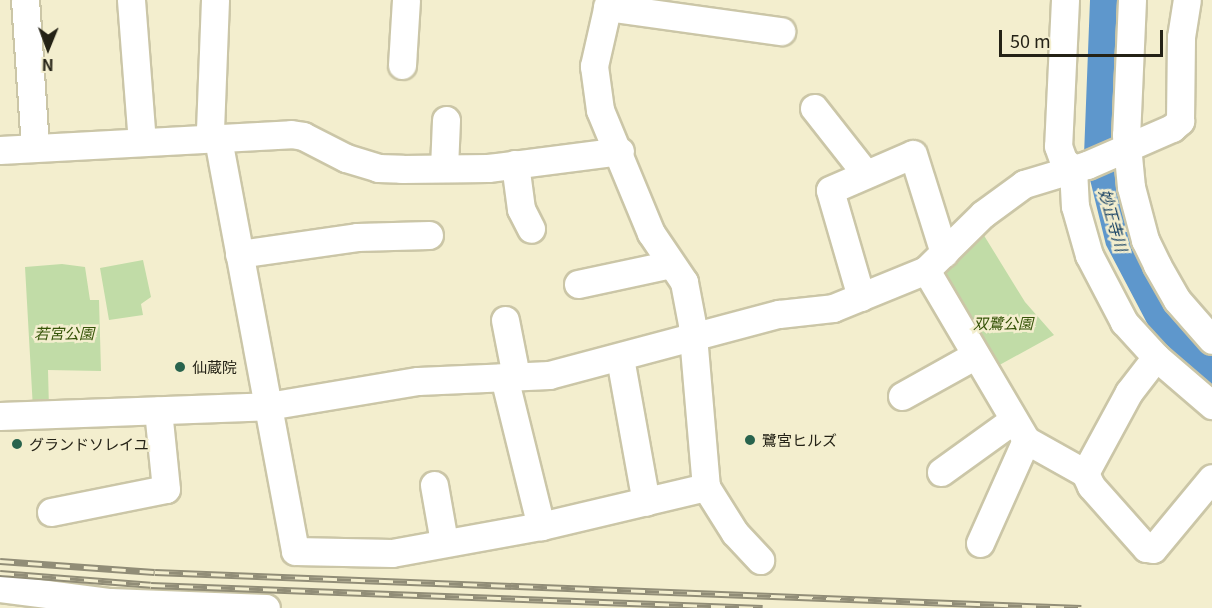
<!DOCTYPE html>
<html>
<head>
<meta charset="utf-8">
<style>
  body { margin:0 }
  #map { position:relative; width:1212px; height:608px; overflow:hidden; background:#f3eece; font-family:Georgia,"Noto Sans JP",serif }
  div>[style] { position:absolute }
  .green>* { inset:0; background:#c1dca7 }
  .water>* { inset:0; background:#5e97cc }
  .roads { filter:drop-shadow(2px 0 #cbc6a7) drop-shadow(-2px 0 #cbc6a7) drop-shadow(0 2px #cbc6a7) drop-shadow(0 -2px #cbc6a7) }
  .minor>* { height:27px; margin:-13.5px; padding:0 13.5px; transform-origin:13.5px; border-radius:13.5px; background:#fff }
  .rail>* { height:7px; margin-top:-3.5px; transform-origin:0; background:repeating-linear-gradient(90deg,#f3eece 0 14px,#918d77 0 28px); box-sizing:border-box; border-block:2px solid #918d77 }
  .dots>* { width:16px; height:16px; translate:-50% -50%; box-sizing:border-box; border:3px solid #f3eece; border-radius:50% }
  span { translate:-50% -50%; white-space:nowrap; text-align:center; line-height:1.15; -webkit-text-stroke:5px #f3eece; paint-order:stroke }
  .park-label { font-size:15px; color:#355307; font-style:italic }
  .poi-label { font-size:15px; color:#242216 }
  .left { translate:0 -50%; text-align:left }
  .water-label { font-size:16px; color:#123d61; font-style:italic }
  .north { position:absolute; left:18px; top:18px; width:60px; height:60px; -webkit-text-stroke:4px #f3eece; paint-order:stroke; rotate:181deg; font-size:16px; font-weight:700; line-height:24px; text-align:center; color:#242216 }
  .north::after { content:''; display:block; margin:auto; width:21px; height:27px; background:#242216; clip-path:polygon(50% 0,100% 100%,50% 72%,0 100%) }
  .scale { position:absolute; left:999px; top:30px; width:164px; height:27px; box-sizing:border-box; border:3px solid #242216; border-top:0; padding-left:8px; font-size:18px; line-height:21px; white-space:nowrap; color:#242216; -webkit-text-stroke:4px #f3eece; paint-order:stroke }
</style>
</head>
<body>
<div id="map">
  <div class="green">
    <div style="clip-path:polygon(980px 229px,1025px 302px,1054px 335px,994px 368px,941px 269px)"></div>
    <div style="clip-path:polygon(143px 260px,151px 297px,141px 304px,143px 315px,109px 320px,100px 268px)"></div>
    <div style="clip-path:polygon(62px 264px,85px 267px,90px 300px,99px 300px,101px 371px,48px 370px,49px 409px,33px 409px,25px 267px)"></div>
  </div>
  <div class="water">
    <div style="clip-path:polygon(1090px 0,1127px 0,1123px 176px,1212px 349px,1212px 398px,1157px 342px,1106px 245px,1084px 155px)"></div>
  </div>
  <div class="roads">
    <div class="minor">
      <div style="left:25px;top:0;width:147px;rotate:86.1deg"></div>
      <div style="left:131px;top:0;width:142px;rotate:85.6deg"></div>
      <div style="left:215px;top:0;width:129px;rotate:92.2deg"></div>
      <div style="left:210px;top:129px;width:13px;rotate:51deg"></div>
      <div style="left:218px;top:139px;width:419px;rotate:79.4deg"></div>
      <div style="left:295px;top:551px;width:97px;rotate:1.2deg"></div>
      <div style="left:392px;top:553px;width:151px;rotate:-10.3deg"></div>
      <div style="left:541px;top:526px;width:170px;rotate:-13.3deg"></div>
      <div style="left:609px;top:0;width:68px;rotate:102.8deg"></div>
      <div style="left:594px;top:66px;width:44px;rotate:82.2deg"></div>
      <div style="left:600px;top:110px;width:133px;rotate:67.5deg"></div>
      <div style="left:651px;top:233px;width:59px;rotate:56deg"></div>
      <div style="left:684px;top:282px;width:43px;rotate:79.2deg"></div>
      <div style="left:692px;top:324px;width:164px;rotate:85.1deg"></div>
      <div style="left:706px;top:487px;width:54px;rotate:57.8deg"></div>
      <div style="left:735px;top:533px;width:37px;rotate:47deg"></div>
      <div style="left:1065px;top:0;width:146px;rotate:92.7deg"></div>
      <div style="left:1058px;top:146px;width:15px;rotate:70deg"></div>
      <div style="left:1063px;top:160px;width:13px;rotate:42deg"></div>
      <div style="left:1073px;top:169px;width:37px;rotate:87deg"></div>
      <div style="left:1075px;top:206px;width:51px;rotate:74.1deg"></div>
      <div style="left:1089px;top:255px;width:76px;rotate:62.4deg"></div>
      <div style="left:1124px;top:322px;width:47px;rotate:47.6deg"></div>
      <div style="left:1156px;top:357px;width:74px;rotate:40.6deg"></div>
      <div style="left:1132px;top:0;width:135px;rotate:92.5deg"></div>
      <div style="left:1126px;top:135px;width:52px;rotate:84.5deg"></div>
      <div style="left:1131px;top:187px;width:55px;rotate:75.2deg"></div>
      <div style="left:1145px;top:240px;width:28px;rotate:64deg"></div>
      <div style="left:1157px;top:265px;width:40px;rotate:60.3deg"></div>
      <div style="left:1177px;top:300px;width:53px;rotate:48.8deg"></div>
      <div style="left:607px;top:7px;width:176px;rotate:7.9deg"></div>
      <div style="left:402px;top:65px;width:65px;rotate:-86.5deg"></div>
      <div style="left:814px;top:108px;width:84px;rotate:51.8deg"></div>
      <div style="left:0;top:150px;width:291px;rotate:-3.1deg"></div>
      <div style="left:291px;top:134px;width:12px;rotate:9deg"></div>
      <div style="left:303px;top:136px;width:48px;rotate:27.1deg"></div>
      <div style="left:346px;top:158px;width:34px;rotate:17deg"></div>
      <div style="left:378px;top:168px;width:24px;rotate:2deg"></div>
      <div style="left:402px;top:169px;width:86px;rotate:-0.7deg"></div>
      <div style="left:488px;top:168px;width:133px;rotate:-7.3deg"></div>
      <div style="left:515px;top:164px;width:45px;rotate:82.4deg"></div>
      <div style="left:521px;top:209px;width:22px;rotate:63deg"></div>
      <div style="left:444px;top:168px;width:48px;rotate:-87.6deg"></div>
      <div style="left:239px;top:254px;width:119px;rotate:-8.2deg"></div>
      <div style="left:357px;top:237px;width:72px;rotate:-1.6deg"></div>
      <div style="left:926px;top:270px;width:197px;rotate:59.5deg"></div>
      <div style="left:1026px;top:440px;width:68px;rotate:29.2deg"></div>
      <div style="left:1085px;top:473px;width:14px;rotate:65deg"></div>
      <div style="left:1091px;top:486px;width:83px;rotate:48.4deg"></div>
      <div style="left:1146px;top:548px;width:7px;rotate:8deg"></div>
      <div style="left:1153px;top:549px;width:92px;rotate:-50.3deg"></div>
      <div style="left:578px;top:284px;width:95px;rotate:-12.1deg"></div>
      <div style="left:861px;top:297px;width:111px;rotate:-106.2deg"></div>
      <div style="left:830px;top:190px;width:90px;rotate:-23.4deg"></div>
      <div style="left:913px;top:154px;width:104px;rotate:72.6deg"></div>
      <div style="left:505px;top:320px;width:57px;rotate:78.9deg"></div>
      <div style="left:620px;top:358px;width:146px;rotate:79.8deg"></div>
      <div style="left:504px;top:377px;width:154px;rotate:76.1deg"></div>
      <div style="left:902px;top:396px;width:82px;rotate:-29.1deg"></div>
      <div style="left:0;top:416px;width:268px;rotate:-2.1deg"></div>
      <div style="left:268px;top:406px;width:152px;rotate:-9.5deg"></div>
      <div style="left:418px;top:381px;width:131px;rotate:-2.6deg"></div>
      <div style="left:549px;top:375px;width:238px;rotate:-14.9deg"></div>
      <div style="left:779px;top:314px;width:54px;rotate:-6.3deg"></div>
      <div style="left:833px;top:308px;width:100px;rotate:-22.2deg"></div>
      <div style="left:926px;top:270px;width:80px;rotate:-44.5deg"></div>
      <div style="left:983px;top:214px;width:51px;rotate:-36.2deg"></div>
      <div style="left:1024px;top:184px;width:66px;rotate:-16.8deg"></div>
      <div style="left:1087px;top:165px;width:93px;rotate:-23.5deg"></div>
      <div style="left:1172px;top:128px;width:11px;rotate:-41deg"></div>
      <div style="left:1180px;top:121px;width:84px;rotate:-89.3deg"></div>
      <div style="left:1181px;top:37px;width:37px;rotate:-81deg"></div>
      <div style="left:941px;top:472px;width:89px;rotate:-35.8deg"></div>
      <div style="left:1085px;top:473px;width:92px;rotate:-61.5deg"></div>
      <div style="left:1129px;top:392px;width:44px;rotate:-52.4deg"></div>
      <div style="left:434px;top:485px;width:58px;rotate:80deg"></div>
      <div style="left:51px;top:512px;width:117px;rotate:-11.3deg"></div>
      <div style="left:166px;top:489px;width:79px;rotate:-95.8deg"></div>
      <div style="left:980px;top:543px;width:113px;rotate:-65.9deg"></div>
      <div style="left:0;top:588px;width:111px;rotate:7.3deg"></div>
      <div style="left:110px;top:602px;width:156px;rotate:2.2deg"></div>
    </div>
  </div>
  <div class="rail">
    <div style="left:0;top:561px;width:155px;rotate:4.1deg"></div>
    <div style="left:155px;top:572px;width:927px;rotate:2.23deg"></div>
    <div style="left:0;top:573px;width:151px;rotate:4.5deg"></div>
    <div style="left:151px;top:585px;width:612px;rotate:2.15deg"></div>
  </div>
  <div class="dots">
    <div style="left:180px;top:367px;background:#28634d"></div>
    <div style="left:750px;top:440px;background:#28634d"></div>
    <div style="left:17px;top:444px;background:#28634d"></div>
  </div>
  <div class="park-label">
    <span style="left:1003px;top:323px">双鷺公園</span>
    <span style="left:64px;top:333px">若宮公園</span>
  </div>
  <div class="poi-label">
    <span class="left" style="left:192px;top:367px">仙蔵院</span>
    <span class="left" style="left:762px;top:440px">鷺宮ヒルズ</span>
    <span class="left" style="left:29px;top:444px">グランドソレイユ</span>
  </div>
  <div class="water-label">
    <span style="left:1114px;top:220px;rotate:74deg">妙正寺川</span>
  </div>
  <div class="north">N</div>
  <div class="scale">50 m</div>
</div>
</body>
</html>
